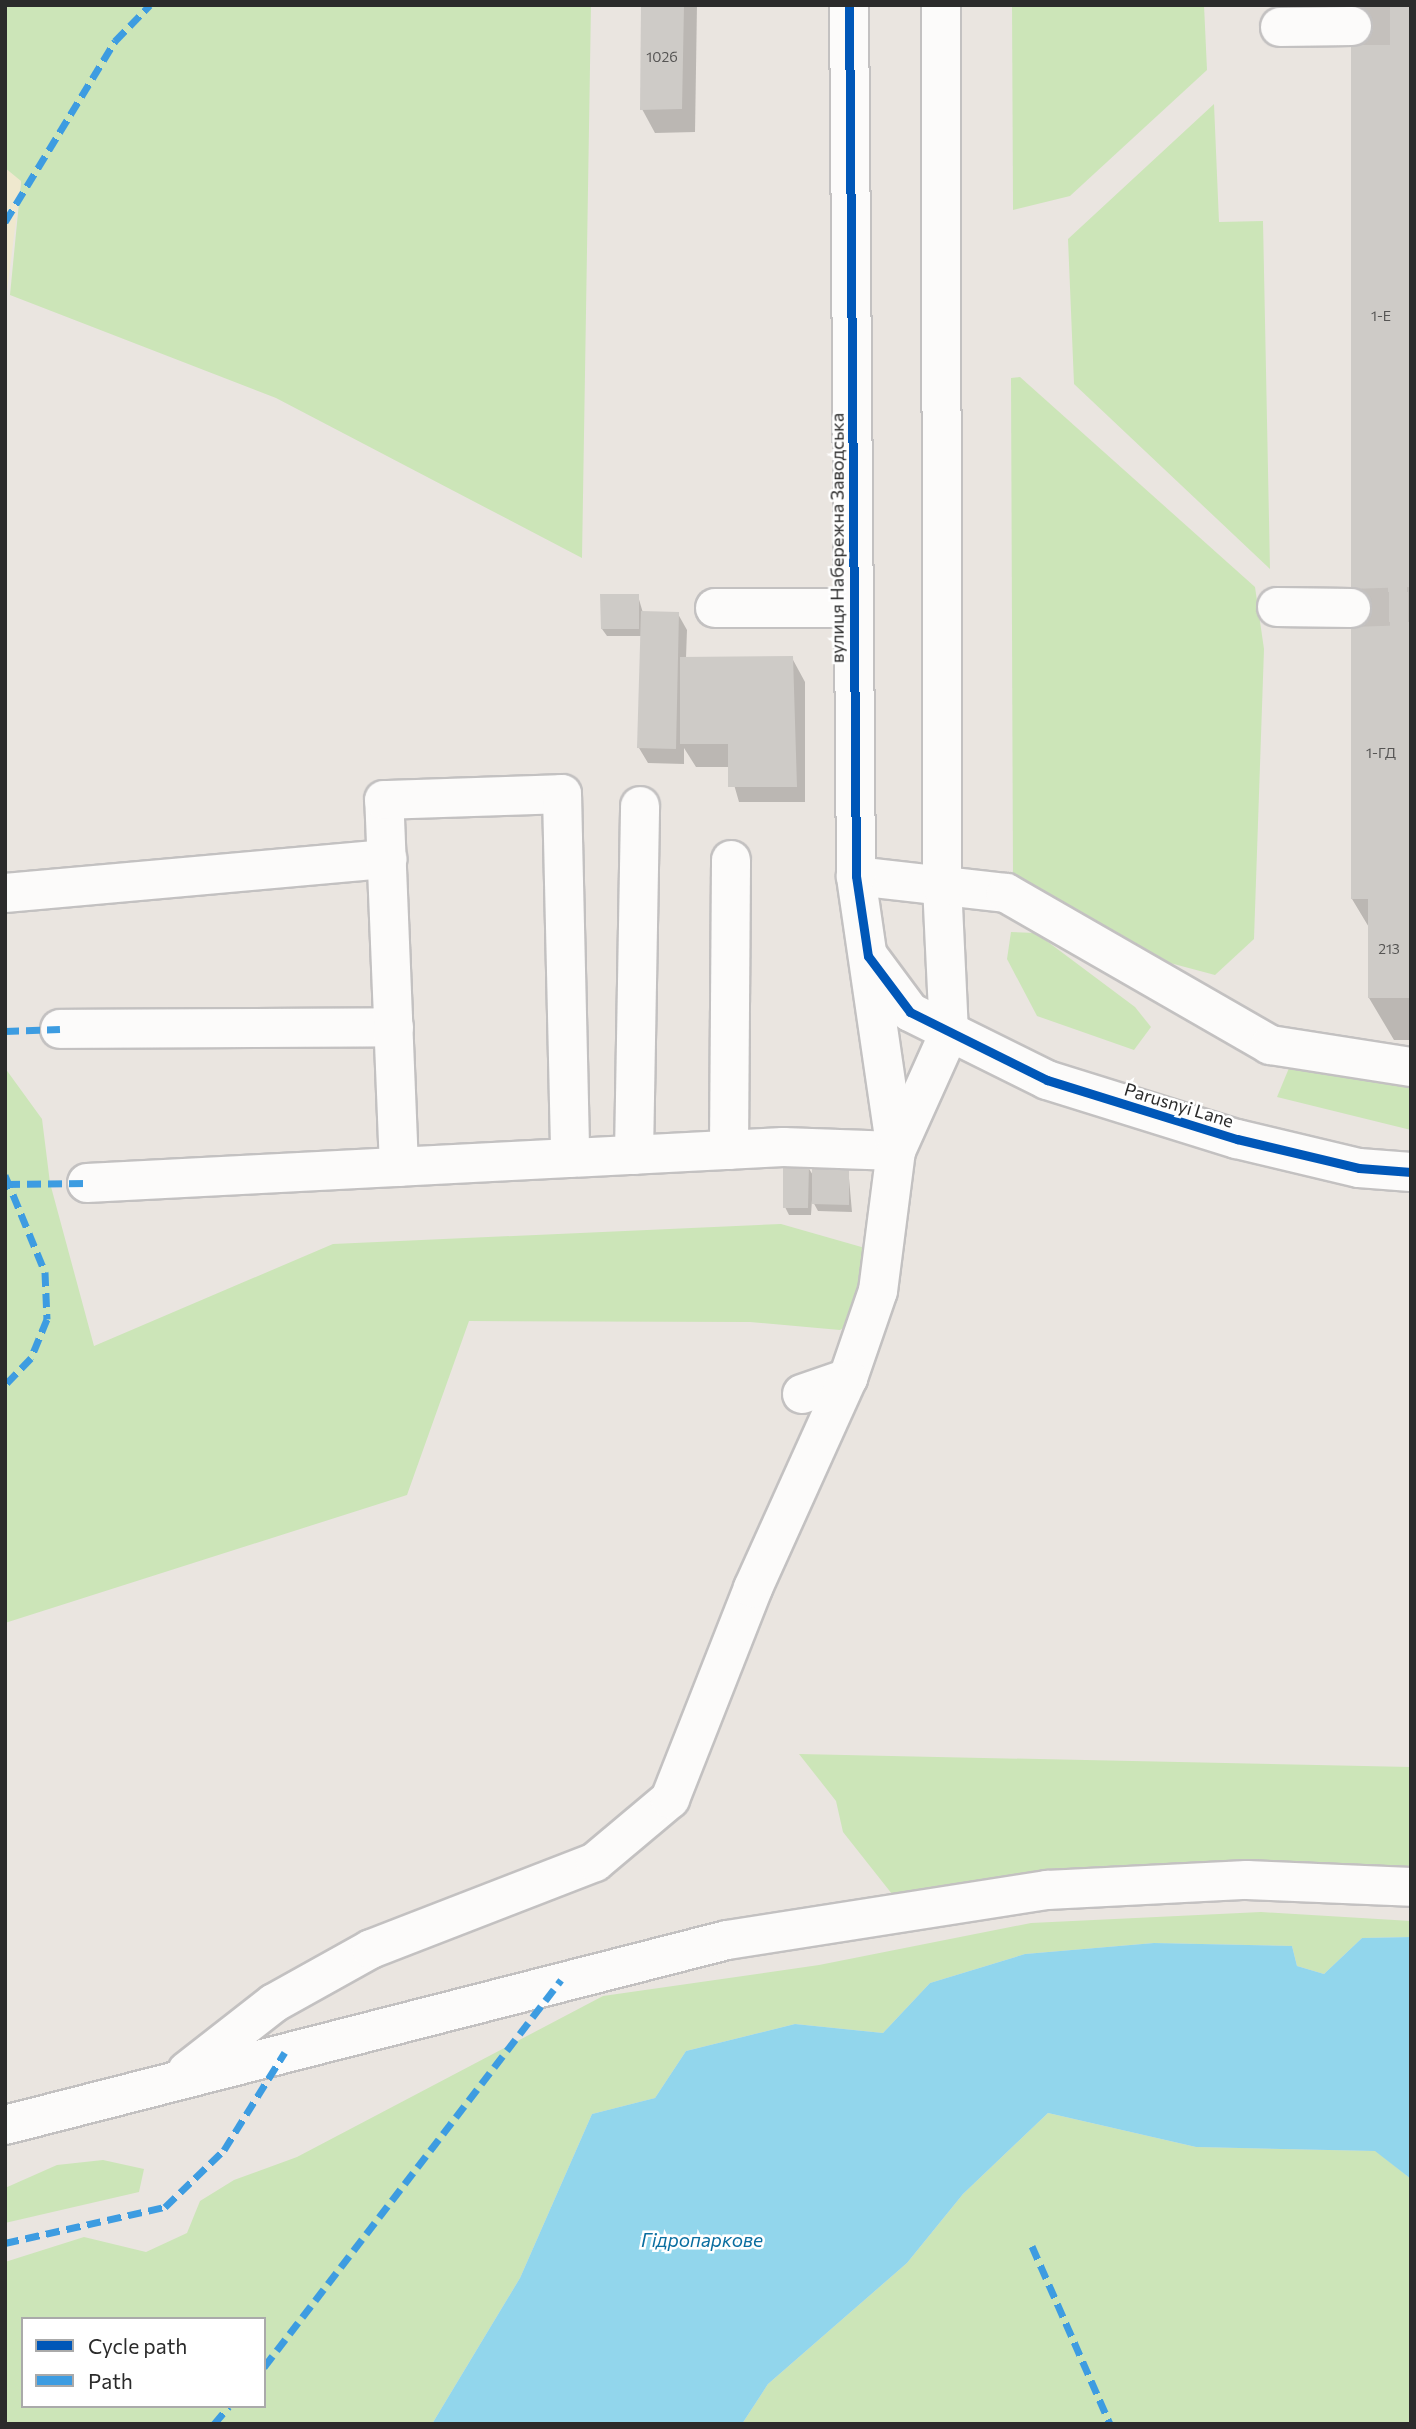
<!DOCTYPE html>
<html>
<head>
<meta charset="utf-8">
<style>
  body { margin:0 }
  #map { position:relative; width:1416px; height:2429px; overflow:hidden; background:#eae5e0; font-family:Commissioner,sans-serif }
  div>[style] { position:absolute }
  .green>* { inset:0; background:#cce5b8 }
  .sand>* { inset:0; background:#efe8ce }
  .water>* { inset:0; background:#92d6ec }
  .shadow>* { inset:0; background:#0003 }
  .building>* { inset:0; background:#cecbc7 }
  .minor-tunnel>* { height:38px; margin-top:-19px; transform-origin:0; background:repeating-linear-gradient(90deg,#c4c0bc 0 38px,transparent 0 57px) }
  .roads { filter:drop-shadow(2px 0 #c3c1c1) drop-shadow(-2px 0 #c3c1c1) drop-shadow(0 2px #c3c1c1) drop-shadow(0 -2px #c3c1c1) }
  .minor>* { height:38px; margin:-19px; padding:0 19px; transform-origin:19px; border-radius:19px; background:#fcfbfa }
  .quiet>* { height:7px; margin-top:-3.5px; transform-origin:0; background:repeating-linear-gradient(90deg,#3d9ce1 0 14px,transparent 0 21px) }
  .cycleway>* { height:9px; margin:-4.5px; padding:0 4.5px; transform-origin:4.5px; border-radius:4.5px; background:#0057b8 }
  span { translate:-50% -50%; white-space:nowrap; text-align:center; line-height:1.15; -webkit-text-stroke:5px #fff; paint-order:stroke }
  .number-label { font-size:14px; color:#565554 }
  .number-label span { -webkit-text-stroke-width:0 }
  .street-label { font-size:18px; color:#2b2b2b }
  .water-label { font-size:19px; color:#0a6ea0; font-style:italic }
  .frame { position:absolute; inset:0; border:7px solid #2b2b2b; pointer-events:none }
  .legend { position:absolute; left:21px; top:2317px; width:245px; height:91px; box-sizing:border-box; background:#fff; border:2px solid #aaa; margin:0; padding:9px 12px; list-style:none; font-size:21px; color:#2b2b2b }
  .legend li { display:flex; align-items:center; gap:14px; height:35px }
  .legend b { width:35px; border:2px solid #aaa }
</style>
</head>
<body>
<div id="map">
  <div class="green">
    <div style="clip-path:polygon(5px 5px,591px 5px,582px 558px,276px 398px,10px 295px,21px 182px,5px 168px)"></div>
    <div style="clip-path:polygon(1012px 5px,1204px 5px,1207px 70px,1070px 196px,1013px 210px)"></div>
    <div style="clip-path:polygon(1214px 104px,1219px 222px,1263px 221px,1270px 569px,1074px 384px,1068px 239px)"></div>
    <div style="clip-path:polygon(1020px 377px,1255px 587px,1264px 649px,1254px 939px,1215px 975px,1170px 963px,1013px 885px,1011px 378px)"></div>
    <div style="clip-path:polygon(1011px 932px,1036px 933px,1135px 1007px,1151px 1027px,1134px 1050px,1037px 1016px,1007px 959px)"></div>
    <div style="clip-path:polygon(5px 1068px,42px 1119px,50px 1183px,94px 1346px,333px 1244px,781px 1224px,872px 1250px,859px 1318px,840px 1330px,750px 1322px,469px 1321px,407px 1495px,5px 1623px)"></div>
    <div style="clip-path:polygon(1289px 1068px,1411px 1082px,1411px 1130px,1277px 1097px)"></div>
    <div style="clip-path:polygon(799px 1754px,1411px 1767px,1411px 1870px,1056px 1874px,892px 1894px,843px 1832px,836px 1801px)"></div>
    <div style="clip-path:polygon(evenodd,1261px 1912px,1411px 1921px,1411px 1937px,1362px 1938px,1324px 1974px,1297px 1966px,1292px 1946px,1154px 1943px,1025px 1954px,930px 1983px,883px 2033px,795px 2024px,686px 2051px,655px 2098px,592px 2114px,520px 2278px,432px 2424px,5px 2424px,5px 2262px,84px 2237px,146px 2252px,187px 2233px,200px 2201px,234px 2180px,297px 2157px,603px 1996px,819px 1965px,1031px 1923px,1261px 1912px,23px 2319px,264px 2319px,264px 2406px,23px 2406px,23px 2319px)"></div>
    <div style="clip-path:polygon(1048px 2113px,1196px 2147px,1376px 2151px,1411px 2179px,1411px 2424px,742px 2424px,768px 2384px,907px 2263px,963px 2194px)"></div>
    <div style="clip-path:polygon(103px 2160px,144px 2169px,139px 2192px,5px 2223px,5px 2188px,57px 2165px)"></div>
  </div>
  <div class="sand">
    <div style="clip-path:polygon(5px 168px,21px 181px,5px 307px)"></div>
  </div>
  <div class="water">
    <div style="clip-path:polygon(1411px 1937px,1411px 2179px,1375px 2151px,1196px 2147px,1048px 2113px,963px 2194px,907px 2263px,768px 2384px,742px 2424px,432px 2424px,520px 2278px,592px 2114px,655px 2098px,686px 2051px,795px 2024px,883px 2033px,930px 1983px,1025px 1954px,1154px 1943px,1292px 1946px,1297px 1966px,1324px 1974px,1362px 1938px)"></div>
  </div>
  <div class="shadow">
    <div style="clip-path:polygon(643px 5px,697px 5px,695px 132px,655px 133px,642px 109px)"></div>
    <div style="clip-path:polygon(1411px 5px,1411px 1040px,1394px 1040px,1369px 998px,1370px 929px,1352px 899px)"></div>
    <div style="clip-path:polygon(638px 596px,643px 613px,678px 614px,687px 630px,686px 658px,792px 658px,805px 682px,805px 802px,739px 802px,729px 767px,696px 767px,684px 748px,684px 764px,648px 763px,639px 748px,642px 636px,607px 636px,602px 629px)"></div>
    <div style="clip-path:polygon(808px 1167px,814px 1177px,848px 1167px,852px 1212px,818px 1211px,812px 1200px,811px 1215px,789px 1215px,785px 1207px)"></div>
  </div>
  <div class="building">
    <div style="clip-path:polygon(641px 5px,684px 5px,682px 109px,640px 110px)"></div>
    <div style="clip-path:polygon(1351px 5px,1411px 5px,1411px 998px,1368px 998px,1368px 899px,1351px 899px)"></div>
    <div style="clip-path:polygon(600px 594px,639px 594px,639px 629px,601px 629px)"></div>
    <div style="clip-path:polygon(641px 611px,679px 612px,676px 749px,637px 748px)"></div>
    <div style="clip-path:polygon(793px 656px,797px 787px,728px 787px,728px 744px,680px 744px,680px 657px)"></div>
    <div style="clip-path:polygon(783px 1165px,809px 1165px,808px 1208px,783px 1208px)"></div>
    <div style="clip-path:polygon(812px 1165px,849px 1165px,849px 1205px,812px 1204px)"></div>
  </div>
  <div class="minor-tunnel">
    <div style="left:1352px;top:26px;width:59px"></div>
    <div style="left:1351px;top:608px;width:60px;rotate:-1.9deg"></div>
  </div>
  <div class="roads">
    <div class="minor">
      <div style="left:1280px;top:27px;width:72px;rotate:-0.8deg"></div>
      <div style="left:1277px;top:607px;width:74px;rotate:0.8deg"></div>
      <div style="left:715px;top:608px;width:138px"></div>
      <div style="left:856px;top:876px;width:151px;rotate:6.5deg"></div>
      <div style="left:1006px;top:893px;width:305px;rotate:29.9deg"></div>
      <div style="left:1270px;top:1045px;width:143px;rotate:8.9deg"></div>
      <div style="left:5px;top:893px;width:384px;rotate:-5.1deg"></div>
      <div style="left:870px;top:958px;width:67px;rotate:53.5deg"></div>
      <div style="left:910px;top:1012px;width:153px;rotate:26.4deg"></div>
      <div style="left:1047px;top:1080px;width:199px;rotate:17.3deg"></div>
      <div style="left:1237px;top:1139px;width:125px;rotate:13.4deg"></div>
      <div style="left:1359px;top:1168px;width:52px;rotate:4.4deg"></div>
      <div style="left:60px;top:1029px;width:334px;rotate:-0.3deg"></div>
      <div style="left:729px;top:1150px;width:290px;rotate:-89.6deg"></div>
      <div style="left:634px;top:1155px;width:349px;rotate:-89deg"></div>
      <div style="left:399px;top:1167px;width:367px;rotate:-92.3deg"></div>
      <div style="left:384px;top:800px;width:178px;rotate:-1.9deg"></div>
      <div style="left:562px;top:794px;width:364px;rotate:88.7deg"></div>
      <div style="left:87px;top:1183px;width:697px;rotate:-2.96deg"></div>
      <div style="left:783px;top:1147px;width:113px;rotate:2deg"></div>
      <div style="left:896px;top:1151px;width:278px;rotate:-98.3deg"></div>
      <div style="left:856px;top:876px;width:871px;rotate:-90.46deg"></div>
      <div style="left:802px;top:1394px;width:49px;rotate:-19.2deg"></div>
      <div style="left:848px;top:1378px;width:92px;rotate:-71deg"></div>
      <div style="left:878px;top:1291px;width:141px;rotate:-82.7deg"></div>
      <div style="left:896px;top:1151px;width:129px;rotate:-65.8deg"></div>
      <div style="left:949px;top:1033px;width:146px;rotate:-92.7deg"></div>
      <div style="left:942px;top:887px;width:882px;rotate:-90.06deg"></div>
      <div style="left:187px;top:2071px;width:110px;rotate:-38deg"></div>
      <div style="left:274px;top:2003px;width:111px;rotate:-29.1deg"></div>
      <div style="left:371px;top:1949px;width:240px;rotate:-21.2deg"></div>
      <div style="left:595px;top:1862px;width:98px;rotate:-40deg"></div>
      <div style="left:670px;top:1799px;width:227px;rotate:-68.5deg"></div>
      <div style="left:753px;top:1588px;width:230px;rotate:-65.7deg"></div>
      <div style="left:5px;top:2125px;width:745px;rotate:-14.37deg"></div>
      <div style="left:727px;top:1940px;width:324px;rotate:-8.9deg"></div>
      <div style="left:1047px;top:1890px;width:200px;rotate:-2.9deg"></div>
      <div style="left:1247px;top:1880px;width:164px;rotate:2.4deg"></div>
    </div>
  </div>
  <div class="quiet">
    <div style="left:5px;top:222px;width:212px;rotate:-58.7deg"></div>
    <div style="left:115px;top:41px;width:50px;rotate:-45.8deg"></div>
    <div style="left:5px;top:1031px;width:55px;rotate:-2.1deg"></div>
    <div style="left:5px;top:1175px;width:105px;rotate:67.6deg"></div>
    <div style="left:45px;top:1272px;width:47px;rotate:87.6deg"></div>
    <div style="left:47px;top:1319px;width:42px;rotate:112.3deg"></div>
    <div style="left:31px;top:1358px;width:37px;rotate:134deg"></div>
    <div style="left:6px;top:1184px;width:81px;rotate:-0.7deg"></div>
    <div style="left:5px;top:2243px;width:164px;rotate:-12.7deg"></div>
    <div style="left:165px;top:2207px;width:82px;rotate:-44deg"></div>
    <div style="left:224px;top:2150px;width:115px;rotate:-58.1deg"></div>
    <div style="left:1032px;top:2246px;width:194px;rotate:66.3deg"></div>
    <div style="left:264px;top:2367px;width:488px;rotate:-52.5deg"></div>
    <div style="left:214px;top:2424px;width:23px;rotate:-50deg"></div>
  </div>
  <div class="cycleway">
    <div style="left:849px;top:5px;width:871px;rotate:89.54deg"></div>
    <div style="left:856px;top:876px;width:81px;rotate:81.5deg"></div>
    <div style="left:868px;top:956px;width:70px;rotate:53.1deg"></div>
    <div style="left:910px;top:1012px;width:153px;rotate:26.4deg"></div>
    <div style="left:1047px;top:1080px;width:199px;rotate:17.3deg"></div>
    <div style="left:1237px;top:1139px;width:125px;rotate:13.4deg"></div>
    <div style="left:1359px;top:1168px;width:52px;rotate:4.4deg"></div>
  </div>
  <div class="number-label">
    <span style="left:662px;top:57px">102б</span>
    <span style="left:1381px;top:316px">1-Е</span>
    <span style="left:1381px;top:753px">1-ГД</span>
    <span style="left:1389px;top:949px">213</span>
  </div>
  <div class="street-label">
    <span style="left:837px;top:538px;rotate:-90deg">вулиця Набережна Заводська</span>
    <span style="left:1179px;top:1105px;rotate:17deg">Parusnyi Lane</span>
  </div>
  <div class="water-label">
    <span style="left:702px;top:2240px">Гідропаркове</span>
  </div>
  <div class="frame"></div>
  <ul class="legend">
  <li><b style="height:9px;background:#0057b8"></b>Cycle path</li>
  <li><b style="height:9px;background:#3d9ce1"></b>Path</li>
  </ul>
</div>
</body>
</html>
